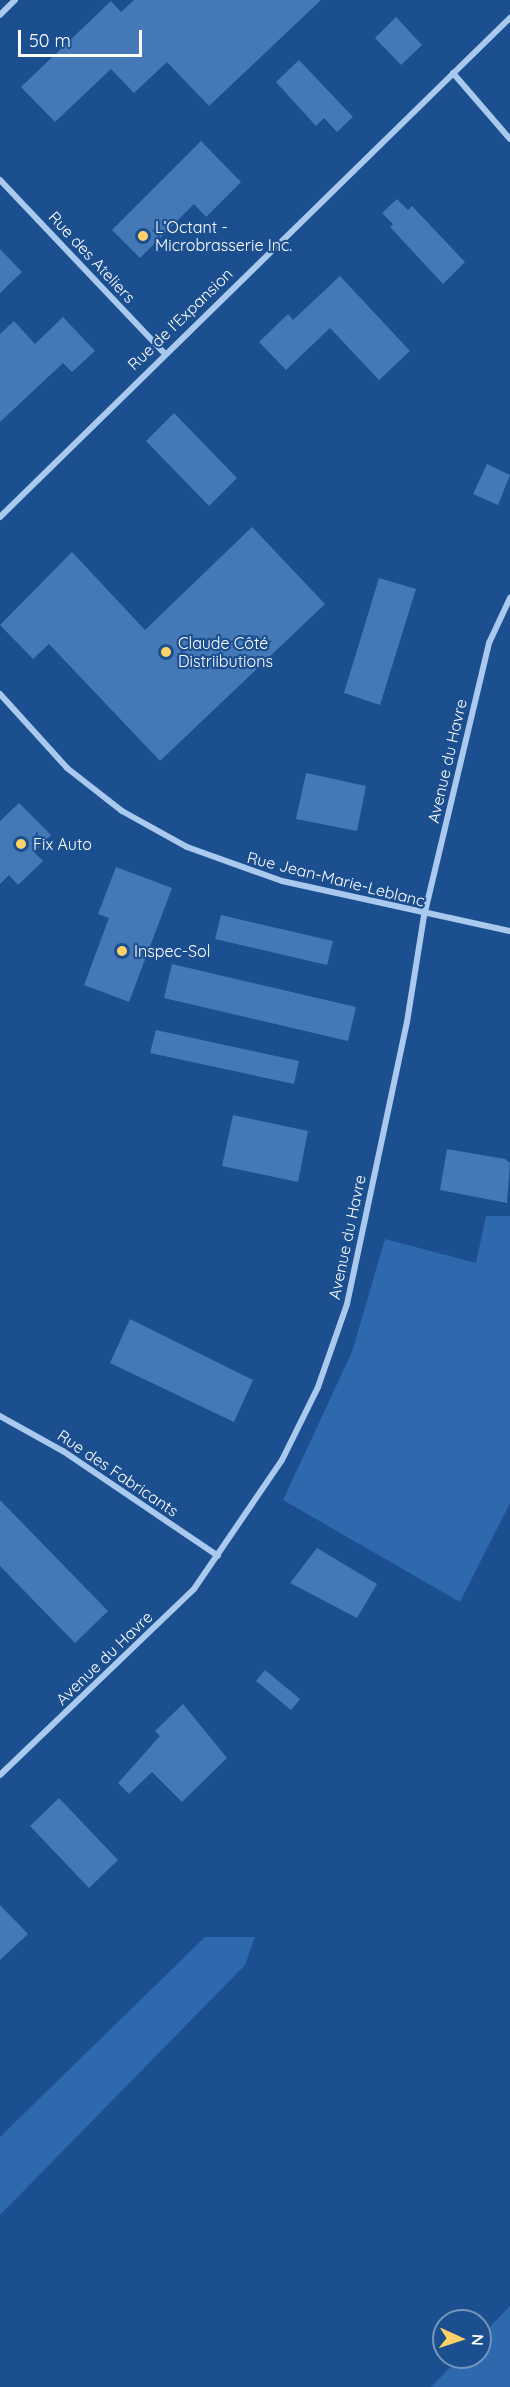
<!DOCTYPE html>
<html>
<head>
<meta charset="utf-8">
<style>
  body { margin:0 }
  #map { position:relative; width:510px; height:2387px; overflow:hidden; background:#1b4f8f; font-family:Quicksand,sans-serif }
  div>[style] { position:absolute }
  .green>* { inset:0; background:#2e69ad }
  .building>* { inset:0; background:#4478b7 }
  .street>* { height:6px; margin:-3px; padding:0 3px; transform-origin:3px; border-radius:3px; background:#a9c9ee }
  .dots>* { width:16px; height:16px; translate:-50% -50%; box-sizing:border-box; border:3px solid #1b4f8f; border-radius:50% }
  span { translate:-50% -50%; white-space:nowrap; text-align:center; line-height:1.15; -webkit-text-stroke:4.5px #1b4f8f; paint-order:stroke }
  .poi-label { font-size:16px; color:#fff }
  .left { translate:0 -50%; text-align:left }
  .street-label { font-size:16px; color:#fff }
  .north { position:absolute; left:432px; top:2309px; width:60px; height:60px; box-sizing:border-box; background:#1b4f8f; border:2px solid #7695bc; border-radius:50%; rotate:93deg; font-size:16px; font-weight:700; line-height:24px; text-align:center; color:#fff }
  .north::after { content:''; display:block; margin:auto; width:21px; height:27px; background:#ffd166; clip-path:polygon(50% 0,100% 100%,50% 72%,0 100%) }
  .scale { position:absolute; left:18px; top:30px; width:124px; height:27px; box-sizing:border-box; border:3px solid #fff; border-top:0; padding-left:8px; font-size:18px; line-height:21px; white-space:nowrap; color:#fff; -webkit-text-stroke:4px #1b4f8f; paint-order:stroke }
</style>
</head>
<body>
<div id="map">
  <div class="green">
    <div style="clip-path:polygon(486px 1216px,510px 1216px,510px 1503px,460px 1602px,283px 1500px,352px 1352px,385px 1239px,476px 1263px)"></div>
    <div style="clip-path:polygon(205px 1937px,255px 1937px,245px 1965px,0 2215px,0 2137px)"></div>
    <div style="clip-path:polygon(510px 2306px,510px 2387px,431px 2387px,460px 2357px,480px 2357px,480px 2337px)"></div>
  </div>
  <div class="building">
    <div style="clip-path:polygon(134px 0,321px 0,209px 106px,167px 62px,134px 93px,111px 69px,55px 122px,21px 87px,111px 1px,121px 12px)"></div>
    <div style="clip-path:polygon(396px 17px,422px 45px,401px 65px,375px 38px)"></div>
    <div style="clip-path:polygon(299px 60px,353px 117px,337px 132px,324px 118px,316px 126px,276px 82px)"></div>
    <div style="clip-path:polygon(201px 141px,241px 182px,206px 217px,194px 204px,140px 258px,112px 230px)"></div>
    <div style="clip-path:polygon(397px 199px,408px 210px,412px 206px,465px 262px,443px 284px,390px 227px,393px 224px,382px 213px)"></div>
    <div style="clip-path:polygon(0 249px,22px 272px,0 293px)"></div>
    <div style="clip-path:polygon(340px 276px,410px 351px,379px 380px,330px 328px,286px 370px,259px 342px,288px 314px,293px 320px)"></div>
    <div style="clip-path:polygon(63px 317px,95px 351px,72px 372px,63px 363px,0 422px,0 334px,14px 321px,35px 344px)"></div>
    <div style="clip-path:polygon(174px 413px,237px 478px,209px 506px,146px 441px)"></div>
    <div style="clip-path:polygon(487px 464px,510px 475px,498px 505px,473px 494px)"></div>
    <div style="clip-path:polygon(252px 527px,325px 604px,160px 761px,49px 644px,33px 659px,0 625px,72px 552px,145px 630px)"></div>
    <div style="clip-path:polygon(379px 578px,416px 589px,380px 705px,344px 693px)"></div>
    <div style="clip-path:polygon(306px 773px,366px 786px,357px 831px,296px 819px)"></div>
    <div style="clip-path:polygon(19px 803px,51px 835px,34px 852px,43px 861px,18px 885px,9px 875px,0 884px,0 821px)"></div>
    <div style="clip-path:polygon(116px 867px,172px 888px,129px 1002px,84px 985px,109px 918px,98px 914px)"></div>
    <div style="clip-path:polygon(221px 915px,333px 941px,327px 965px,215px 939px)"></div>
    <div style="clip-path:polygon(172px 964px,356px 1007px,348px 1041px,164px 998px)"></div>
    <div style="clip-path:polygon(156px 1030px,299px 1061px,294px 1084px,150px 1053px)"></div>
    <div style="clip-path:polygon(233px 1115px,308px 1131px,298px 1182px,222px 1166px)"></div>
    <div style="clip-path:polygon(447px 1149px,505px 1159px,510px 1163px,507px 1203px,440px 1190px)"></div>
    <div style="clip-path:polygon(130px 1319px,253px 1380px,234px 1422px,110px 1363px)"></div>
    <div style="clip-path:polygon(0 1500px,108px 1611px,75px 1643px,0 1566px)"></div>
    <div style="clip-path:polygon(317px 1548px,377px 1584px,357px 1618px,290px 1583px)"></div>
    <div style="clip-path:polygon(265px 1670px,300px 1699px,291px 1710px,256px 1681px)"></div>
    <div style="clip-path:polygon(183px 1704px,227px 1758px,182px 1802px,152px 1772px,129px 1794px,118px 1783px,160px 1736px,155px 1731px)"></div>
    <div style="clip-path:polygon(59px 1798px,118px 1860px,89px 1888px,30px 1826px)"></div>
    <div style="clip-path:polygon(0 1905px,28px 1934px,0 1960px)"></div>
  </div>
  <div class="street">
    <div style="left:0;top:15px;width:21px;rotate:-45deg"></div>
    <div style="left:453px;top:73px;width:87px;rotate:49.2deg"></div>
    <div style="left:0;top:180px;width:238px;rotate:46.5deg"></div>
    <div style="left:0;top:517px;width:714px;rotate:-44.38deg"></div>
    <div style="left:0;top:694px;width:100px;rotate:47.8deg"></div>
    <div style="left:67px;top:768px;width:70px;rotate:38deg"></div>
    <div style="left:122px;top:811px;width:74px;rotate:29deg"></div>
    <div style="left:187px;top:847px;width:101px;rotate:19.7deg"></div>
    <div style="left:282px;top:881px;width:233px;rotate:12.4deg"></div>
    <div style="left:0;top:1416px;width:72px;rotate:29.1deg"></div>
    <div style="left:63px;top:1451px;width:187px;rotate:34.1deg"></div>
    <div style="left:0;top:1775px;width:269px;rotate:-43.8deg"></div>
    <div style="left:194px;top:1589px;width:156px;rotate:-55.7deg"></div>
    <div style="left:282px;top:1460px;width:81px;rotate:-63.7deg"></div>
    <div style="left:318px;top:1387px;width:88px;rotate:-70.7deg"></div>
    <div style="left:347px;top:1304px;width:288px;rotate:-78deg"></div>
    <div style="left:407px;top:1022px;width:107px;rotate:-80.9deg"></div>
    <div style="left:424px;top:916px;width:281px;rotate:-76.6deg"></div>
    <div style="left:489px;top:643px;width:50px;rotate:-65deg"></div>
  </div>
  <div class="dots">
    <div style="left:143px;top:236px;background:#ffd166"></div>
    <div style="left:166px;top:652px;background:#ffd166"></div>
    <div style="left:21px;top:844px;background:#ffd166"></div>
    <div style="left:122px;top:951px;background:#ffd166"></div>
  </div>
  <div class="poi-label">
    <span class="left" style="left:155px;top:236px">L’Octant -<br>Microbrasserie Inc.</span>
    <span class="left" style="left:178px;top:652px">Claude Côté<br>Distriibutions</span>
    <span class="left" style="left:33px;top:844px">Fix Auto</span>
    <span class="left" style="left:134px;top:951px">Inspec-Sol</span>
  </div>
  <div class="street-label">
    <span style="left:92px;top:257px;rotate:47deg">Rue des Ateliers</span>
    <span style="left:180px;top:319px;rotate:-44deg">Rue de l'Expansion</span>
    <span style="left:447px;top:761px;rotate:-77deg">Avenue du Havre</span>
    <span style="left:336px;top:879px;rotate:14deg">Rue Jean-Marie-Leblanc</span>
    <span style="left:347px;top:1237px;rotate:-78deg">Avenue du Havre</span>
    <span style="left:118px;top:1473px;rotate:34deg">Rue des Fabricants</span>
    <span style="left:104px;top:1658px;rotate:-44deg">Avenue du Havre</span>
  </div>
  <div class="north">N</div>
  <div class="scale">50 m</div>
</div>
</body>
</html>
